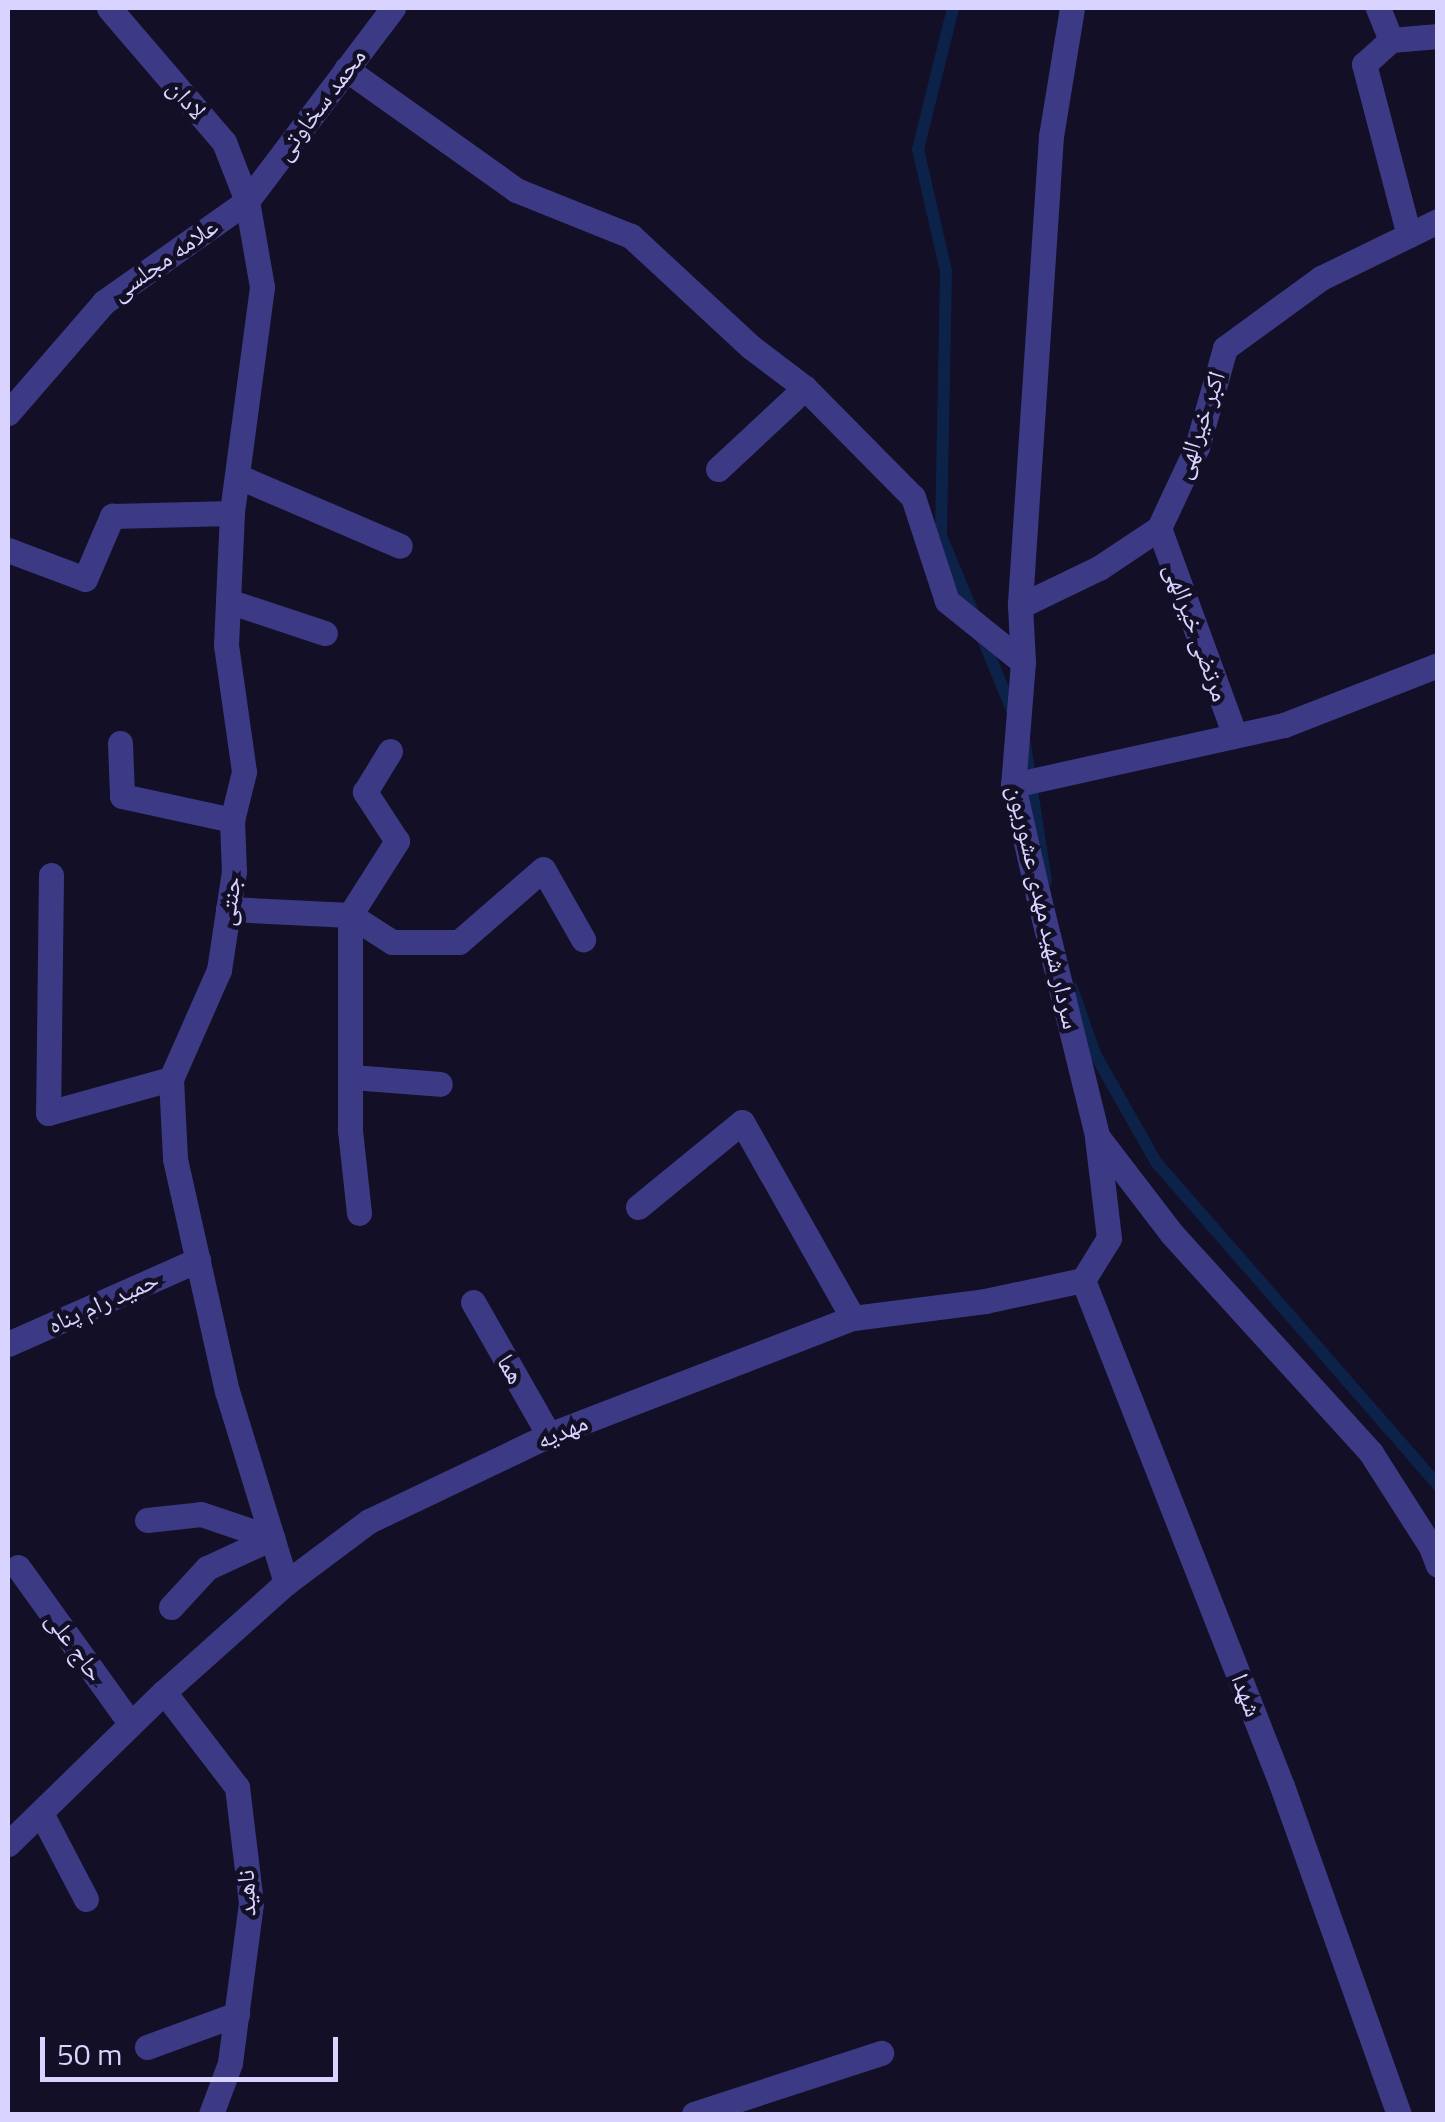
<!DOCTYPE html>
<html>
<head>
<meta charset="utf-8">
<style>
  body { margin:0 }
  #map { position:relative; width:1445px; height:2122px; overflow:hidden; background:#130f26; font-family:"Titillium Web","Noto Naskh Arabic",sans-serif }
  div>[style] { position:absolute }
  .stream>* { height:12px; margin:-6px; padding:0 6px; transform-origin:6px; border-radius:6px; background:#0c2248 }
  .minor>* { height:25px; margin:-12.5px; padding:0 12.5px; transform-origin:12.5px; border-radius:12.5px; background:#3d3a85 }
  span { translate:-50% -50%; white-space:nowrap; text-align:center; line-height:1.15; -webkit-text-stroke:9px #130f26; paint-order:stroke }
  .street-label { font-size:25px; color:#d9d4ff }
  .frame { position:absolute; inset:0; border:10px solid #d9d4ff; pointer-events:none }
  .scale { position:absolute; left:40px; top:2037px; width:298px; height:45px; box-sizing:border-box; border:5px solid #d9d4ff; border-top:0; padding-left:12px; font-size:30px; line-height:35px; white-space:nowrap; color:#d9d4ff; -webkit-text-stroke:8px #130f26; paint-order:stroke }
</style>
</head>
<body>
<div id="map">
  <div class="stream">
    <div style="left:953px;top:8px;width:145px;rotate:103.9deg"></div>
    <div style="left:918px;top:149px;width:125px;rotate:77.1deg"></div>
    <div style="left:946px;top:271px;width:265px;rotate:91.1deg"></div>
    <div style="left:941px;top:536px;width:83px;rotate:67.4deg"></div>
    <div style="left:982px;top:637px;width:84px;rotate:67.7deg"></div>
    <div style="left:1024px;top:738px;width:145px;rotate:81.3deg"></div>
    <div style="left:1072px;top:988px;width:70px;rotate:70.8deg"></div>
    <div style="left:1095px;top:1054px;width:124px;rotate:60.5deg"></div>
    <div style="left:1156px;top:1162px;width:429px;rotate:48.9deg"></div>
  </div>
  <div class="minor">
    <div style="left:109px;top:8px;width:177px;rotate:49.4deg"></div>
    <div style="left:224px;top:142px;width:63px;rotate:68.7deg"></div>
    <div style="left:247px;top:201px;width:87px;rotate:80.1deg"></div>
    <div style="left:262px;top:287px;width:228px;rotate:97.6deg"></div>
    <div style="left:232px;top:513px;width:132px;rotate:92.6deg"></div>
    <div style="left:226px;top:645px;width:128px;rotate:81.9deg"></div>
    <div style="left:244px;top:772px;width:49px;rotate:104deg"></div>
    <div style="left:232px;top:820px;width:51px;rotate:87.8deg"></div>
    <div style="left:234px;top:871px;width:100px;rotate:98.6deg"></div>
    <div style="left:219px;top:970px;width:119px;rotate:113.8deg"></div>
    <div style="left:171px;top:1079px;width:80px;rotate:87.1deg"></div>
    <div style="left:175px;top:1159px;width:238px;rotate:77.4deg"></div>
    <div style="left:227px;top:1391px;width:201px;rotate:72.9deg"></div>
    <div style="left:1072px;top:8px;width:130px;rotate:99.3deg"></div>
    <div style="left:1051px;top:136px;width:471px;rotate:93.8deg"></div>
    <div style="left:1020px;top:606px;width:56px;rotate:86.9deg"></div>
    <div style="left:1023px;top:662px;width:123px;rotate:94.6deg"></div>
    <div style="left:1013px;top:785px;width:113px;rotate:77.2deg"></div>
    <div style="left:1038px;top:895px;width:248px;rotate:76.2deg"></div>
    <div style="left:1097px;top:1136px;width:123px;rotate:52.6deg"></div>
    <div style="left:1172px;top:1234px;width:296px;rotate:47.7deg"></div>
    <div style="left:1371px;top:1453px;width:112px;rotate:57.4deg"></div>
    <div style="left:1431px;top:1547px;width:19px;rotate:69deg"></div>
    <div style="left:1378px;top:8px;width:35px;rotate:68deg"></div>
    <div style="left:1391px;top:40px;width:36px;rotate:138deg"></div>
    <div style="left:1364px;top:64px;width:177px;rotate:75.3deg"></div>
    <div style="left:1391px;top:40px;width:47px;rotate:-4.9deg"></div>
    <div style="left:346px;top:69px;width:209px;rotate:35.4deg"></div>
    <div style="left:516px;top:190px;width:124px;rotate:21.8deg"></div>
    <div style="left:631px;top:236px;width:163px;rotate:42.8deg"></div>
    <div style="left:751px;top:347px;width:68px;rotate:37.2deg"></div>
    <div style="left:805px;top:388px;width:153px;rotate:45.3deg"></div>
    <div style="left:913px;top:497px;width:109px;rotate:71.9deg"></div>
    <div style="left:947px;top:601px;width:97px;rotate:38.8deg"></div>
    <div style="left:8px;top:413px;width:147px;rotate:-49.1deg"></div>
    <div style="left:104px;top:302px;width:175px;rotate:-35.2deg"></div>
    <div style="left:247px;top:201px;width:242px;rotate:-52.9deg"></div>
    <div style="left:718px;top:469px;width:119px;rotate:-43deg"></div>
    <div style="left:237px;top:476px;width:177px;rotate:23.2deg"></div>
    <div style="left:1159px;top:528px;width:221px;rotate:69.9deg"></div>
    <div style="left:8px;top:550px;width:82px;rotate:20.6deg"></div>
    <div style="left:85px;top:579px;width:69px;rotate:-66.8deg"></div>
    <div style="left:112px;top:516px;width:120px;rotate:-1.4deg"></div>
    <div style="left:228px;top:601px;width:102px;rotate:18.3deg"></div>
    <div style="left:1020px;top:606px;width:88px;rotate:-25.7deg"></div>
    <div style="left:1099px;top:568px;width:72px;rotate:-33.7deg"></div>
    <div style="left:1159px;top:528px;width:89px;rotate:-64.9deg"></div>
    <div style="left:1197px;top:447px;width:103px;rotate:-74.2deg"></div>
    <div style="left:1225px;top:348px;width:119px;rotate:-36.1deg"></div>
    <div style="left:1321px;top:278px;width:130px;rotate:-26deg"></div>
    <div style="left:120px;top:743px;width:53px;rotate:87.8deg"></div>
    <div style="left:122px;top:796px;width:113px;rotate:12.3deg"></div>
    <div style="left:1013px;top:785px;width:278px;rotate:-12.5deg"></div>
    <div style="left:1284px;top:725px;width:165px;rotate:-21.3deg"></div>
    <div style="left:51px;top:875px;width:238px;rotate:90.7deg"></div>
    <div style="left:48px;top:1113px;width:128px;rotate:-15.5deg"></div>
    <div style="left:228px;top:909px;width:122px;rotate:2.8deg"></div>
    <div style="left:350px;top:915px;width:50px;rotate:32.7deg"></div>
    <div style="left:392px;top:942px;width:67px"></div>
    <div style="left:459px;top:942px;width:111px;rotate:-41deg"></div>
    <div style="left:543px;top:869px;width:81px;rotate:60.3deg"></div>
    <div style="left:352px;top:1077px;width:88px;rotate:4.5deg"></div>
    <div style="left:638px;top:1207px;width:134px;rotate:-39.3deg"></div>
    <div style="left:742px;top:1122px;width:225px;rotate:60.5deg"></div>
    <div style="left:359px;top:1213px;width:83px;rotate:-96.2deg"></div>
    <div style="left:350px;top:1130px;width:215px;rotate:-90deg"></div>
    <div style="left:350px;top:915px;width:88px;rotate:-57.6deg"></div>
    <div style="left:397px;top:841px;width:59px;rotate:-123.1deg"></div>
    <div style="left:365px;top:792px;width:48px;rotate:-58.6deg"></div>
    <div style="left:1083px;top:1280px;width:544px;rotate:68.53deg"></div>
    <div style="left:1282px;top:1786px;width:348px;rotate:70.4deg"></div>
    <div style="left:473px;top:1302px;width:153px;rotate:60.3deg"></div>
    <div style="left:8px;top:1344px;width:208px;rotate:-23.9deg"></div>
    <div style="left:147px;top:1520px;width:54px;rotate:-6.3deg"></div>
    <div style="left:201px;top:1514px;width:75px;rotate:18.7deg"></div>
    <div style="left:18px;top:1567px;width:193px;rotate:54.3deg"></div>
    <div style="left:171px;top:1607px;width:53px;rotate:-47.3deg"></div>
    <div style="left:207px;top:1568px;width:72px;rotate:-24.8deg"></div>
    <div style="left:164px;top:1692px;width:120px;rotate:52.5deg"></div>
    <div style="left:237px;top:1787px;width:117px;rotate:83.1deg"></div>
    <div style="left:251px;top:1903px;width:161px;rotate:97.5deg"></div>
    <div style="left:230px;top:2063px;width:54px;rotate:110.4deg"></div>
    <div style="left:41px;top:1813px;width:97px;rotate:62.4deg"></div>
    <div style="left:8px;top:1844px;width:218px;rotate:-44.3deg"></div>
    <div style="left:164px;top:1692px;width:164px;rotate:-41.8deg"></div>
    <div style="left:286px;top:1583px;width:104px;rotate:-36.8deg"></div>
    <div style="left:369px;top:1521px;width:199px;rotate:-25.5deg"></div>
    <div style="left:549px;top:1435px;width:326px;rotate:-21.1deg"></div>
    <div style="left:853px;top:1318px;width:133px;rotate:-7.3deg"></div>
    <div style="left:985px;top:1301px;width:100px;rotate:-12.1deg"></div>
    <div style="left:1083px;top:1280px;width:49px;rotate:-58.2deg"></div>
    <div style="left:1109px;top:1238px;width:102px;rotate:-96.8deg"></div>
    <div style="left:147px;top:2047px;width:96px;rotate:-20.1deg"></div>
    <div style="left:694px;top:2114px;width:197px;rotate:-18.1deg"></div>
  </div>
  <div class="street-label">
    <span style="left:187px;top:99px;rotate:49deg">لادان</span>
    <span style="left:320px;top:104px;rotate:-53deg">محمد سخاوتی</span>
    <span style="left:164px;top:259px;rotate:-35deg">علامه مجلسی</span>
    <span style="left:1199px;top:425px;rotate:-71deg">اکبر خیرالهی</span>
    <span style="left:1197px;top:632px;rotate:70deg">مرتضی خیرالهی</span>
    <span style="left:229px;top:901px;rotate:-82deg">جنتی</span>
    <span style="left:1044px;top:907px;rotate:77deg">سردار شهید مهدی عشوریون</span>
    <span style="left:103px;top:1302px;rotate:-24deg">حمید رام پناه</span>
    <span style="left:511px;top:1369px;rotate:60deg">هما</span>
    <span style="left:562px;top:1431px;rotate:-23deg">مهدیه</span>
    <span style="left:75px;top:1646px;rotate:54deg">حاج علی</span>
    <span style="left:1247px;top:1695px;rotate:69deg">شهدا</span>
    <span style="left:246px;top:1893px;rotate:-92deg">ناهید</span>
  </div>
  <div class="frame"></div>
  <div class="scale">50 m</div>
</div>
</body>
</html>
